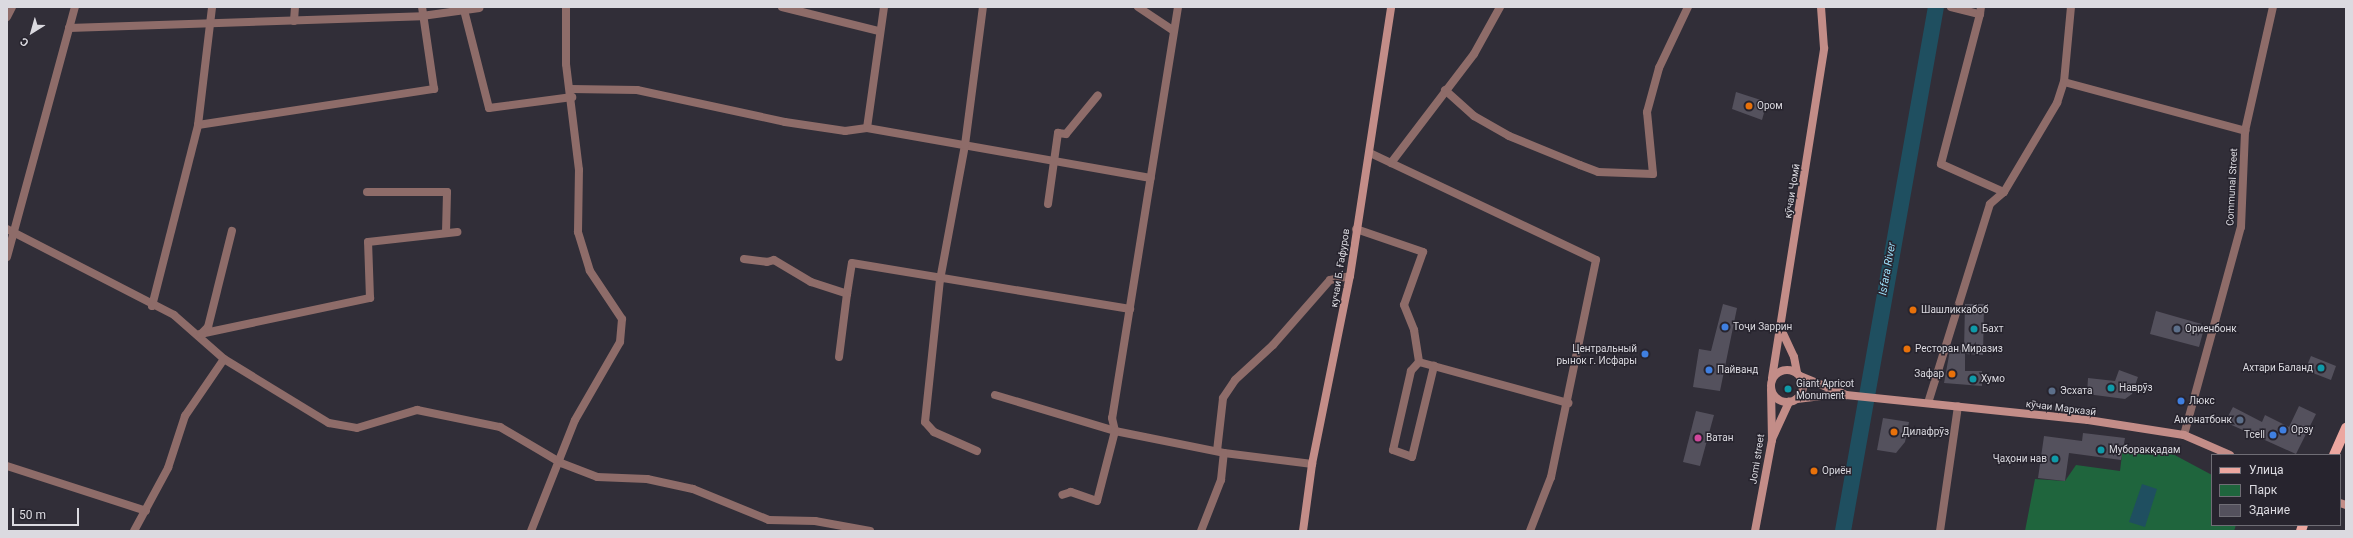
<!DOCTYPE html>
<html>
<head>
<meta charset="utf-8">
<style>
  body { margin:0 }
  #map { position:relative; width:2353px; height:538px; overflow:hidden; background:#312e38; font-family:Roboto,sans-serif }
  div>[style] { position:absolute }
  .green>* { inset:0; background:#1f653d }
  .water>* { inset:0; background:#1f4f60 }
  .river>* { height:16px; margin:-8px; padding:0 8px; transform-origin:8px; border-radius:8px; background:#1f4f60 }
  .building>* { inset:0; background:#54515d }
  .street>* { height:8px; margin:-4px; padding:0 4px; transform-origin:4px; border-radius:4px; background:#8e6c69 }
  .secondary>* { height:8px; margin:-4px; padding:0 4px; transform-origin:4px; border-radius:4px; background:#c38d88 }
  .secondary>.ring { margin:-4px; padding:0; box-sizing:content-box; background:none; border:8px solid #c38d88; border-radius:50% }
  .primary>* { height:10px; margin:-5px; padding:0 5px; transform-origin:5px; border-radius:5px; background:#eca7a0 }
  .dots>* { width:11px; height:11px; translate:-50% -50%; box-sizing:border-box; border:2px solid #27242e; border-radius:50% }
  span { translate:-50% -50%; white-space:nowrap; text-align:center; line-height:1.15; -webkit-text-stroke:3px #27242e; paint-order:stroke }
  .poi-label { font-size:10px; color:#dbdae0 }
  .left { translate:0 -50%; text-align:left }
  .right { translate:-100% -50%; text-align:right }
  .street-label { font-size:10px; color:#dbdae0 }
  .water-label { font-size:11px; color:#9bdff9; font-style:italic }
  .frame { position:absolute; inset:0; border:8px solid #dbdae0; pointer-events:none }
  .legend { position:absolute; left:2211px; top:454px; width:130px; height:72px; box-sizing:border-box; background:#27242e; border:1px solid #6f6d75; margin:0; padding:5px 7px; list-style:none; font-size:12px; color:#dbdae0 }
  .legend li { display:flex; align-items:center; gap:8px; height:20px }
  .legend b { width:20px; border:1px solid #6f6d75 }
  .north { position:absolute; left:12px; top:12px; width:40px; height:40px; -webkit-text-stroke:3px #27242e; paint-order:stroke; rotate:217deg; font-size:11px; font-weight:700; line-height:16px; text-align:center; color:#dbdae0 }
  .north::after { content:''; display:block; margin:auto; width:14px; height:18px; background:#dbdae0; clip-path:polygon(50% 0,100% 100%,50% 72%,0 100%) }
  .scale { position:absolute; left:12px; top:508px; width:67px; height:18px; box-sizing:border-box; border:2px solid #dbdae0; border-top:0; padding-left:5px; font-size:12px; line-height:14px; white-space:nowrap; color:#dbdae0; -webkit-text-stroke:3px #27242e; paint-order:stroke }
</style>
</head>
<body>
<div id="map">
  <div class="green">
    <div style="clip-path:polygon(2123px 446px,2169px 452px,2212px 475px,2212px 525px,2236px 525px,2234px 531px,2025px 531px,2035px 479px,2065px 481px,2076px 465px,2120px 471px)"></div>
  </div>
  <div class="water">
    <div style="clip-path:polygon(2142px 484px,2157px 489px,2145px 527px,2129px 522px)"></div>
  </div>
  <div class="river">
    <div style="left:1843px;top:531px;width:532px;rotate:-79.94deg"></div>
  </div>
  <div class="building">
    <div style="clip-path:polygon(1736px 92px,1767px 102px,1762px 120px,1732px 109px)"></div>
    <div style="clip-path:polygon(1723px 304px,1737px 308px,1720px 391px,1693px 387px,1699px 349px,1711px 351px)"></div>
    <div style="clip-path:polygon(1965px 304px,1984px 304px,1983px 355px,1965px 354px,1965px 371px,1982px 371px,1982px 386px,1944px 383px,1950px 350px,1964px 350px)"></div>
    <div style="clip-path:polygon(2156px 311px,2205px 325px,2199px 347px,2150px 334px)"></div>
    <div style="clip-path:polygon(2311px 356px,2336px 366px,2331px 380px,2305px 370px)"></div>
    <div style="clip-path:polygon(2119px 370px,2138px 377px,2132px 394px,2125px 399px,2087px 394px,2088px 378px,2115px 381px)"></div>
    <div style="clip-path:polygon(2299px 406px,2316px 414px,2296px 454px,2225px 422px,2233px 407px,2262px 422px,2265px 415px,2289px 427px)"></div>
    <div style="clip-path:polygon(1696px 411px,1714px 415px,1700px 466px,1683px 462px)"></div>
    <div style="clip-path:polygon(1883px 418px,1909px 422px,1905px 442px,1896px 453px,1877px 450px)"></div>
    <div style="clip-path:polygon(2083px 433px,2125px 438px,2121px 460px,2069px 453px,2065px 481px,2038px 478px,2044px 436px,2082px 441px)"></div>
  </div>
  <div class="street">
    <div style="left:782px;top:7px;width:100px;rotate:13.9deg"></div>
    <div style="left:1138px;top:7px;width:43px;rotate:33.7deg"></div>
    <div style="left:1178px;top:7px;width:416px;rotate:99.1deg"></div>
    <div style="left:1112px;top:418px;width:13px;rotate:77deg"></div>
    <div style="left:1115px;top:431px;width:111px;rotate:11.4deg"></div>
    <div style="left:1224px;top:453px;width:89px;rotate:7.1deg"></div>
    <div style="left:1951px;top:7px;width:30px;rotate:14deg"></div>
    <div style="left:1980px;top:14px;width:7px;rotate:-82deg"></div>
    <div style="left:464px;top:10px;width:101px;rotate:75.7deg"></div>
    <div style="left:489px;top:108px;width:84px;rotate:-7.5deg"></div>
    <div style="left:1980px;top:14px;width:155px;rotate:104.6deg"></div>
    <div style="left:1941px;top:164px;width:69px;rotate:24deg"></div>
    <div style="left:7px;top:17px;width:11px;rotate:-63deg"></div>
    <div style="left:294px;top:21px;width:14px;rotate:-86deg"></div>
    <div style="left:69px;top:28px;width:353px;rotate:-1.9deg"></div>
    <div style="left:422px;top:16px;width:58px;rotate:-8deg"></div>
    <div style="left:2064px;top:82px;width:188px;rotate:15.1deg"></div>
    <div style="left:571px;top:89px;width:66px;rotate:0.9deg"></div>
    <div style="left:637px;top:90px;width:151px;rotate:12.2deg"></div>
    <div style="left:785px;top:122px;width:61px;rotate:8.5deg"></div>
    <div style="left:845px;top:131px;width:22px;rotate:-8deg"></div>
    <div style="left:867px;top:128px;width:288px;rotate:10deg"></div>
    <div style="left:1445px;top:90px;width:39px;rotate:42deg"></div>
    <div style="left:1474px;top:116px;width:40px;rotate:29.7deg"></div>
    <div style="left:1509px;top:136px;width:77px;rotate:22.2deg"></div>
    <div style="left:1580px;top:165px;width:19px;rotate:21deg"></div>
    <div style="left:1598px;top:172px;width:55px;rotate:2.1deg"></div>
    <div style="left:1653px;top:174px;width:62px;rotate:-95.5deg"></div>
    <div style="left:1647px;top:112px;width:46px;rotate:-74.7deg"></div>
    <div style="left:1659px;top:68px;width:68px;rotate:-64.6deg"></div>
    <div style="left:198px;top:125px;width:239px;rotate:-8.7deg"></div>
    <div style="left:434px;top:89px;width:83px;rotate:-98.3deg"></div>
    <div style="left:867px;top:128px;width:122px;rotate:-82deg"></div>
    <div style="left:1370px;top:153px;width:250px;rotate:25.3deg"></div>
    <div style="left:1596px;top:260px;width:222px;rotate:101.7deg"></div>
    <div style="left:1551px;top:477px;width:58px;rotate:111.3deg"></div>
    <div style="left:1391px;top:163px;width:137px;rotate:-52.7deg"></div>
    <div style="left:1474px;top:54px;width:54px;rotate:-61deg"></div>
    <div style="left:367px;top:192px;width:80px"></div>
    <div style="left:447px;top:192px;width:41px;rotate:91.4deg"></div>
    <div style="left:1048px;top:204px;width:72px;rotate:-82deg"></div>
    <div style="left:1058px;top:133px;width:8px;rotate:7deg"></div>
    <div style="left:1066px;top:134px;width:50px;rotate:-50.6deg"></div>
    <div style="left:7px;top:229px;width:188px;rotate:27.2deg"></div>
    <div style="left:174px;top:315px;width:67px;rotate:41.3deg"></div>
    <div style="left:224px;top:359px;width:123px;rotate:31.4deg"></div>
    <div style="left:329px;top:423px;width:28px;rotate:10deg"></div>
    <div style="left:357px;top:428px;width:63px;rotate:-16.7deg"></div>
    <div style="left:417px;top:410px;width:85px;rotate:11.6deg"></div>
    <div style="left:500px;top:427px;width:71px;rotate:30.5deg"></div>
    <div style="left:561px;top:463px;width:39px;rotate:21deg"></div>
    <div style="left:597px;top:477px;width:50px;rotate:2.3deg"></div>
    <div style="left:647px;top:479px;width:47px;rotate:12.3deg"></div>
    <div style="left:693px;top:489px;width:82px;rotate:22.2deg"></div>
    <div style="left:769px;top:520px;width:46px;rotate:1.2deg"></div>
    <div style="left:815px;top:521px;width:56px;rotate:10.3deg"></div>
    <div style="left:1356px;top:229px;width:71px;rotate:18.9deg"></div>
    <div style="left:1423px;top:252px;width:56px;rotate:109.7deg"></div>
    <div style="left:1404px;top:305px;width:27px;rotate:68deg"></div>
    <div style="left:1414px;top:330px;width:32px;rotate:81deg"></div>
    <div style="left:1419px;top:362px;width:155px;rotate:15.4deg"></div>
    <div style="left:7px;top:257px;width:259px;rotate:-74.8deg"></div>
    <div style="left:744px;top:259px;width:23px;rotate:7deg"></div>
    <div style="left:767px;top:262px;width:7px;rotate:-16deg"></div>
    <div style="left:774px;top:260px;width:43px;rotate:30.7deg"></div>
    <div style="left:811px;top:282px;width:38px;rotate:18deg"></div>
    <div style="left:847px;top:294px;width:31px;rotate:-81deg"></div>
    <div style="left:852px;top:263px;width:282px;rotate:9.4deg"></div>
    <div style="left:152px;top:306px;width:187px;rotate:-75.7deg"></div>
    <div style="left:198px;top:125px;width:119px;rotate:-83.2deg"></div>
    <div style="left:200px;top:334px;width:174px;rotate:-12deg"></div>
    <div style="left:370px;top:298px;width:56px;rotate:-92deg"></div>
    <div style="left:368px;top:242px;width:90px;rotate:-6.4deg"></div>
    <div style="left:201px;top:334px;width:10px;rotate:-45deg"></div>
    <div style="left:208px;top:327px;width:99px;rotate:-76deg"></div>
    <div style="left:839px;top:357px;width:64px;rotate:-82.8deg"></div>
    <div style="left:1419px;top:362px;width:12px;rotate:132deg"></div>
    <div style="left:1411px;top:371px;width:81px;rotate:102.8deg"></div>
    <div style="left:1393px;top:450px;width:20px;rotate:20deg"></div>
    <div style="left:1412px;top:457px;width:94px;rotate:-76.4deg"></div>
    <div style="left:995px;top:395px;width:125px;rotate:16.7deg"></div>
    <div style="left:1115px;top:431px;width:72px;rotate:104.4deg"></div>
    <div style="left:1097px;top:501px;width:28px;rotate:-161deg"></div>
    <div style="left:1071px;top:492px;width:9px;rotate:162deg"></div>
    <div style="left:1928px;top:403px;width:208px;rotate:-72.7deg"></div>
    <div style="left:1990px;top:204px;width:18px;rotate:-41deg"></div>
    <div style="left:2004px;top:192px;width:104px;rotate:-59.2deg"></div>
    <div style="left:2057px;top:103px;width:22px;rotate:-72deg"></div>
    <div style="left:2064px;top:82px;width:75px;rotate:-84.7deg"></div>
    <div style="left:2184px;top:435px;width:216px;rotate:-74.7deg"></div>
    <div style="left:2241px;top:227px;width:96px;rotate:-87.6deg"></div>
    <div style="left:2245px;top:131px;width:127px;rotate:-77.3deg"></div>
    <div style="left:977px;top:451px;width:47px;rotate:-156.2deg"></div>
    <div style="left:934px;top:432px;width:13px;rotate:-132deg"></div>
    <div style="left:925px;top:422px;width:143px;rotate:-84deg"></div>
    <div style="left:940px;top:280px;width:137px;rotate:-79.5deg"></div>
    <div style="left:965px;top:145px;width:139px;rotate:-82.6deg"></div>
    <div style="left:1217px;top:451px;width:53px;rotate:-83.5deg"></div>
    <div style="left:1223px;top:398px;width:22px;rotate:-56deg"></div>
    <div style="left:1235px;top:380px;width:52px;rotate:-42.6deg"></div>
    <div style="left:1273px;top:345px;width:86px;rotate:-48.8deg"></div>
    <div style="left:1330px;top:280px;width:20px;rotate:-11deg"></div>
    <div style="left:7px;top:466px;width:146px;rotate:17.9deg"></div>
    <div style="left:134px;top:531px;width:72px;rotate:-61.6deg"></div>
    <div style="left:168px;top:468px;width:55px;rotate:-71.9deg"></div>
    <div style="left:185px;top:416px;width:69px;rotate:-55.6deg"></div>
    <div style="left:531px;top:531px;width:119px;rotate:-68.4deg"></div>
    <div style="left:575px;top:420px;width:90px;rotate:-60deg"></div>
    <div style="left:620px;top:342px;width:23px;rotate:-85deg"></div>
    <div style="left:622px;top:319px;width:58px;rotate:-123.7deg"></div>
    <div style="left:590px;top:271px;width:41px;rotate:-107.1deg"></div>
    <div style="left:578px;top:232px;width:62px;rotate:-89.1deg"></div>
    <div style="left:579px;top:170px;width:107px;rotate:-97deg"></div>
    <div style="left:566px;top:64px;width:57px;rotate:-90deg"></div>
    <div style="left:1201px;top:531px;width:55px;rotate:-68.6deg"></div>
    <div style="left:1221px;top:480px;width:27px;rotate:-84deg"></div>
    <div style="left:1940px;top:531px;width:126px;rotate:-81.8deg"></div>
  </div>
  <div class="secondary">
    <div style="left:1780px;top:327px;width:33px;rotate:65deg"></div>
    <div style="left:1794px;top:357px;width:16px;rotate:79deg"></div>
    <div class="ring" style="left:1771px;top:370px;width:24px;height:24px"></div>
    <div style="left:1800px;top:376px;width:50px;rotate:22.4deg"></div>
    <div style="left:1846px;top:395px;width:243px;rotate:5.9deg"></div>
    <div style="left:2088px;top:420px;width:97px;rotate:8.9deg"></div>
    <div style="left:2184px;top:435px;width:50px;rotate:23.5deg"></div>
    <div style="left:1772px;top:378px;width:334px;rotate:-81deg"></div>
    <div style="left:1824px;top:48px;width:41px;rotate:-94.2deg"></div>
    <div style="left:1797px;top:399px;width:41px;rotate:-7deg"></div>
    <div style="left:1772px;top:439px;width:41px;rotate:-65.3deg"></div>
    <div style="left:2340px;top:503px;width:6px;rotate:18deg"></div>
    <div style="left:1303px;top:531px;width:68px;rotate:-82.3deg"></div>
    <div style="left:1312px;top:464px;width:192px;rotate:-78.6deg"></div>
    <div style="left:1350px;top:276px;width:272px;rotate:-81.3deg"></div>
    <div style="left:1755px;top:531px;width:93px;rotate:-79.4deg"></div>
    <div style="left:1772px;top:440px;width:50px;rotate:-91.1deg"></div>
  </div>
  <div class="primary">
    <div style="left:2334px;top:455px;width:30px;rotate:-66deg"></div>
    <div style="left:2301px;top:531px;width:6px;rotate:-72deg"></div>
  </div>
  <div class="dots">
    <div style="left:1749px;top:106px;background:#e8710a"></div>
    <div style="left:1913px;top:310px;background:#e8710a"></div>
    <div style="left:1725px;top:327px;background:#3f7fe0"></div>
    <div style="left:1974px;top:329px;background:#0f9aa8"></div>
    <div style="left:2177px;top:329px;background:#5c6f8a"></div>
    <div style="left:1907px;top:349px;background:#e8710a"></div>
    <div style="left:1645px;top:354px;background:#3f7fe0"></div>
    <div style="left:2321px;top:368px;background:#0f9aa8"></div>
    <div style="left:1709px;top:370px;background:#3f7fe0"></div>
    <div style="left:1952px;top:374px;background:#e8710a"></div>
    <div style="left:1973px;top:379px;background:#0f9aa8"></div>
    <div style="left:2111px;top:388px;background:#0f9aa8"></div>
    <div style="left:1788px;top:389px;background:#0f9aa8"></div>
    <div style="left:2052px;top:391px;background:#5c6f8a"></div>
    <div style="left:2181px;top:401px;background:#3f7fe0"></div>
    <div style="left:2240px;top:420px;background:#5c6f8a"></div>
    <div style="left:2283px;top:430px;background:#3f7fe0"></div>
    <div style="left:1894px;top:432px;background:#e8710a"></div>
    <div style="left:2273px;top:435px;background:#3f7fe0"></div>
    <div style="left:1698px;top:438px;background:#d1479c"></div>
    <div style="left:2101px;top:450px;background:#0f9aa8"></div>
    <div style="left:2055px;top:459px;background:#0f9aa8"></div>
    <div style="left:1814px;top:471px;background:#e8710a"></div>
  </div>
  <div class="poi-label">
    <span class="left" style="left:1757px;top:106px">Ором</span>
    <span class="left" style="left:1921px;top:310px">Шашликкабоб</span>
    <span class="left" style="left:1733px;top:327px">Тоҷи Заррин</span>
    <span class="left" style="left:1982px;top:329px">Бахт</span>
    <span class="left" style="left:2185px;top:329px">Ориенбонк</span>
    <span class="right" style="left:1637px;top:354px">Центральный<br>рынок г. Исфары</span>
    <span class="left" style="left:1915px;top:349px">Ресторан Миразиз</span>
    <span class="right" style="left:2313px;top:368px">Ахтари Баланд</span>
    <span class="left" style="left:1717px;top:370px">Пайванд</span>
    <span class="right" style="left:1944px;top:374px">Зафар</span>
    <span class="left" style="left:1981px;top:379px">Хумо</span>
    <span class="left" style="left:1796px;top:389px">Giant Apricot<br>Monument</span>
    <span class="left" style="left:2119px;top:388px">Наврӯз</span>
    <span class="left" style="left:2060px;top:391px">Эсхата</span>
    <span class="left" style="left:2189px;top:401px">Люкс</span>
    <span class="right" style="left:2232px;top:420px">Амонатбонк</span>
    <span class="left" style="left:2291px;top:430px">Орзу</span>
    <span class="left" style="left:1902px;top:432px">Дилафрӯз</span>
    <span class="right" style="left:2265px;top:435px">Tcell</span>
    <span class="left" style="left:1706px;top:438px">Ватан</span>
    <span class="left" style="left:2109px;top:450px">Муборакқадам</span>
    <span class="right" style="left:2047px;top:459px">Ҷаҳони нав</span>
    <span class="left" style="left:1822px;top:471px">Ориён</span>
  </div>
  <div class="street-label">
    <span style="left:2232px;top:187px;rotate:-87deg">Communal Street</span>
    <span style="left:1792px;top:191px;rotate:-81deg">кӯчаи Ҷомӣ</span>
    <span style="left:1340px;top:268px;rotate:-81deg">кучаи Б. Ғафуров</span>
    <span style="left:2061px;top:408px;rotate:7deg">кӯчаи Марказӣ</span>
    <span style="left:1757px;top:459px;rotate:-81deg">Jomi street</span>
  </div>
  <div class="water-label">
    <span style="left:1888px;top:269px;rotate:-80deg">Isfara River</span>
  </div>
  <div class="frame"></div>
  <ul class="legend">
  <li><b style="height:5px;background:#eca7a0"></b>Улица</li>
  <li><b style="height:11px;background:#1f653d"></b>Парк</li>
  <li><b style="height:11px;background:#54515d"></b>Здание</li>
  </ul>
  <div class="north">С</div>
  <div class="scale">50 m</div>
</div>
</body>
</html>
